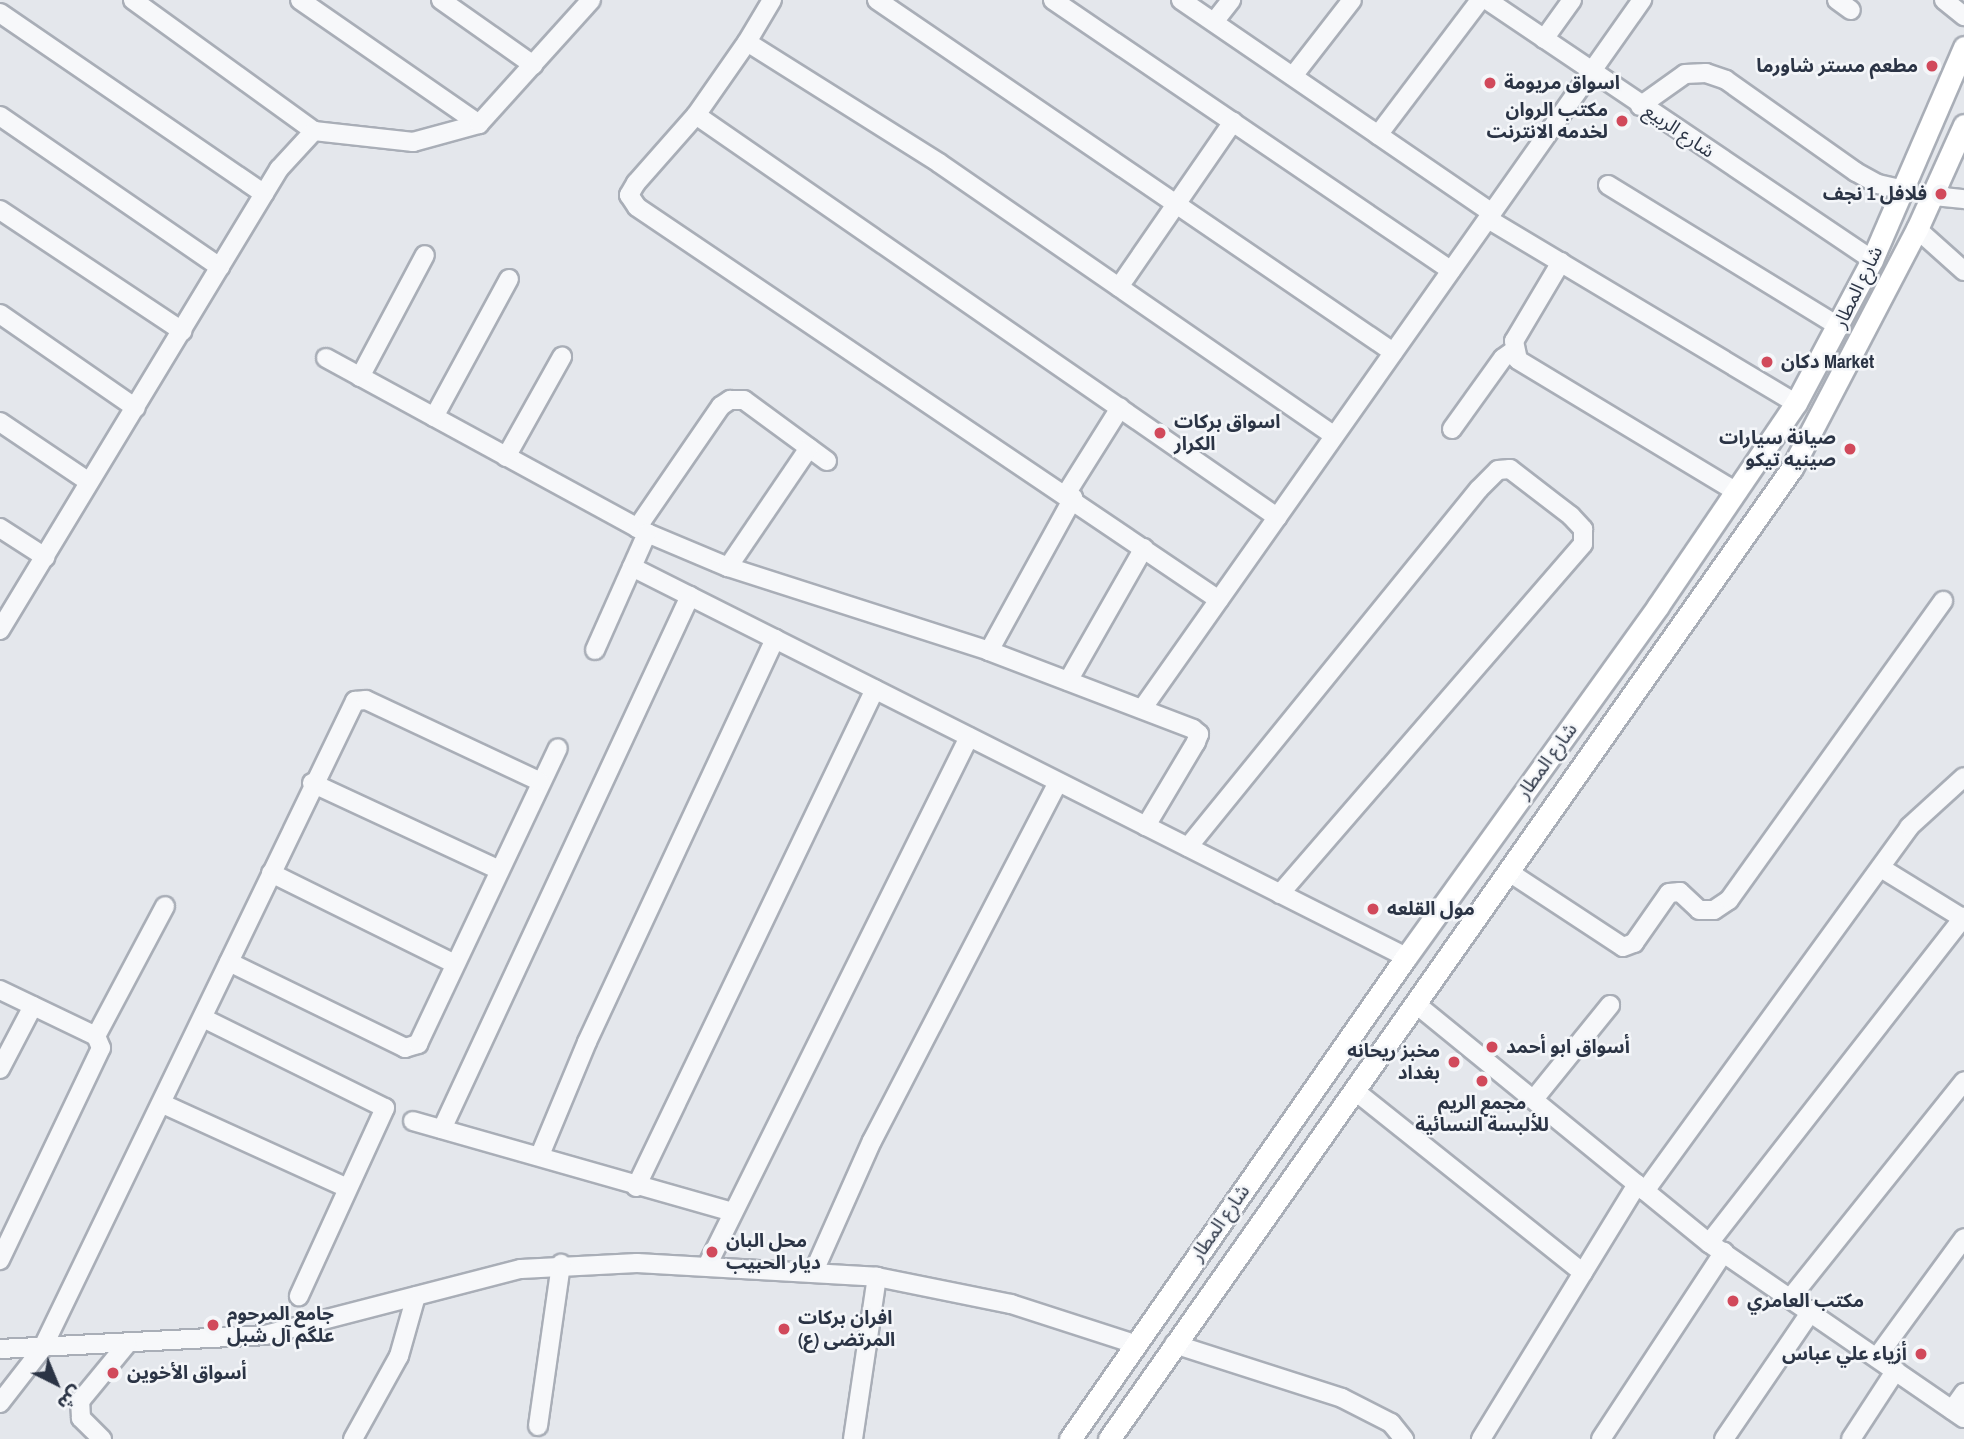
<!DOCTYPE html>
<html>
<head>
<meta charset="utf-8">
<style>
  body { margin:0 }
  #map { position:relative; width:1964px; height:1439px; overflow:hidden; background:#e4e7ec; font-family:"Archivo Narrow","Noto Sans Arabic",sans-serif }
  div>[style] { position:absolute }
  .roads { filter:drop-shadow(2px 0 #a9aeb7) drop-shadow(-2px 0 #a9aeb7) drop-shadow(0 2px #a9aeb7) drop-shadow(0 -2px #a9aeb7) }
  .minor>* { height:18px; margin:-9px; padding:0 9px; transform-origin:9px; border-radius:9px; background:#f7f8fa }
  .major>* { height:21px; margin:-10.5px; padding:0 10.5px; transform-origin:10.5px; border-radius:10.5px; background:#fff }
  .dots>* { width:19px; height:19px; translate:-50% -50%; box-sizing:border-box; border:4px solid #f4f6f9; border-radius:50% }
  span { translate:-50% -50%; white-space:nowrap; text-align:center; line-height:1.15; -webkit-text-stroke:5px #f4f6f9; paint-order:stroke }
  .poi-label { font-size:19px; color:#2b3445; font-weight:700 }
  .right { translate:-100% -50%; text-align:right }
  .left { translate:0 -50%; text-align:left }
  .street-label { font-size:19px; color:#2b3445 }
  .north { position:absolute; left:21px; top:1348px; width:70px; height:70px; -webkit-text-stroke:5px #f4f6f9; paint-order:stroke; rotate:137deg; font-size:19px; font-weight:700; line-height:28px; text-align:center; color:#2b3445 }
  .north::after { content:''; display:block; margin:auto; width:24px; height:32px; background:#2b3445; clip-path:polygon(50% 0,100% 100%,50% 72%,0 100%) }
</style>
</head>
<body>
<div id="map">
  <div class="roads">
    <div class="minor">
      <div style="left:133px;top:0;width:223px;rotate:35.9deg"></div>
      <div style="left:300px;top:0;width:218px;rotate:34.7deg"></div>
      <div style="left:441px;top:0;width:113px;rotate:35.2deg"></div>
      <div style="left:772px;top:0;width:49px;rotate:120.8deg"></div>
      <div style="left:747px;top:42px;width:227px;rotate:32.2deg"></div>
      <div style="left:939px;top:163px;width:480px;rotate:34.6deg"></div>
      <div style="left:877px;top:0;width:625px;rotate:34.3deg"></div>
      <div style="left:1053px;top:0;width:481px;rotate:34.2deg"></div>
      <div style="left:1181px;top:0;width:377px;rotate:34.4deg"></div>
      <div style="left:1487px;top:0;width:465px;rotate:34deg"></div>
      <div style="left:1837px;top:0;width:17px;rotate:36deg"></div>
      <div style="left:1944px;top:0;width:26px;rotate:39deg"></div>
      <div style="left:0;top:13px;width:320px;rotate:34.4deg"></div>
      <div style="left:1214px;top:22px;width:28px;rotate:-52deg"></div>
      <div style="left:1544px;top:39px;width:48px;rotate:-54.3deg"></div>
      <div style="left:747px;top:42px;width:89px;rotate:124.9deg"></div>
      <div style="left:696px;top:115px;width:91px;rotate:131.4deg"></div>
      <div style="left:636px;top:183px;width:14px;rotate:120deg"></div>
      <div style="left:629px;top:195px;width:14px;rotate:56deg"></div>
      <div style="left:637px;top:207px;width:702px;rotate:34.03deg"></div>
      <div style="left:1293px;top:76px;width:96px;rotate:-52.2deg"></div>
      <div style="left:1640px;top:106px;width:55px;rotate:-35.4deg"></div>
      <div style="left:1685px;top:74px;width:21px;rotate:-3deg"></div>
      <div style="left:1706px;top:73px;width:21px;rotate:19deg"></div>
      <div style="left:1726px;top:80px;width:159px;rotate:35.3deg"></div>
      <div style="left:1856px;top:172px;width:25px;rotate:29deg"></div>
      <div style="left:1878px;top:184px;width:26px;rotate:13deg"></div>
      <div style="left:696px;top:115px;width:707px;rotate:34.68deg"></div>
      <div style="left:0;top:116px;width:267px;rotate:34.5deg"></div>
      <div style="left:1378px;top:135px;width:169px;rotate:-52.9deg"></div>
      <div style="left:1608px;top:185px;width:272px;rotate:31.5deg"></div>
      <div style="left:1934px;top:196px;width:30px;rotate:6deg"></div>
      <div style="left:0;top:210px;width:219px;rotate:33.6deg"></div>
      <div style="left:1488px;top:219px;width:359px;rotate:30.9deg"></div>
      <div style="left:1917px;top:229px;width:63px;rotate:41.8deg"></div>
      <div style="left:1561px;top:262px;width:92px;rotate:120.7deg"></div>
      <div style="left:1514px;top:341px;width:19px;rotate:78deg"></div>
      <div style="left:1518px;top:360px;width:256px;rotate:31.1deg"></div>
      <div style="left:1119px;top:287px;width:201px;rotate:-55.4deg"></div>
      <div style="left:0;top:314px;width:165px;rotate:34.7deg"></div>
      <div style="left:326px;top:358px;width:366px;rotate:28.6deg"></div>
      <div style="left:647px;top:533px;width:88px;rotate:22.8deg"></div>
      <div style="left:728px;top:567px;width:274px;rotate:17.8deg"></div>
      <div style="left:989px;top:651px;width:218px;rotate:20.9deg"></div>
      <div style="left:1193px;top:729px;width:8px;rotate:40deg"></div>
      <div style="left:1199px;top:734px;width:9px;rotate:111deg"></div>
      <div style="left:1196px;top:742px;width:98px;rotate:120.8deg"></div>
      <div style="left:360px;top:377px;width:138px;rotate:-62deg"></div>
      <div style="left:434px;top:417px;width:157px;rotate:-61.5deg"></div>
      <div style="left:0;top:422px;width:107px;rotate:34deg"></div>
      <div style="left:1452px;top:429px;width:87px;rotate:-54.3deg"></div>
      <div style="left:1503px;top:358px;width:12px;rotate:-35deg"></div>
      <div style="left:506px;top:457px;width:115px;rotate:-60.8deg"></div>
      <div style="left:1066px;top:494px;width:102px;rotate:-57.9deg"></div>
      <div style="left:0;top:528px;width:54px;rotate:32.8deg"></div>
      <div style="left:637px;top:528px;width:148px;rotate:-55.5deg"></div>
      <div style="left:721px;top:406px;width:11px;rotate:-34deg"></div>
      <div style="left:730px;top:400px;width:14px"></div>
      <div style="left:744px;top:400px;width:103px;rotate:36.3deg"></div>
      <div style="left:632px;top:567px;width:867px;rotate:26.74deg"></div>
      <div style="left:728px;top:567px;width:144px;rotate:-55.8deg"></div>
      <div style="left:0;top:630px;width:539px;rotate:-58.82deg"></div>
      <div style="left:279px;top:169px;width:52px;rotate:-47.4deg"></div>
      <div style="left:314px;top:131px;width:100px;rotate:6.3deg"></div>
      <div style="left:413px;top:142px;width:68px;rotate:-15.3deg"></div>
      <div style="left:479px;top:124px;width:167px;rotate:-47.9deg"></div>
      <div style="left:595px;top:650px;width:128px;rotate:-66deg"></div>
      <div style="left:989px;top:651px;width:175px;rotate:-61.2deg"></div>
      <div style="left:1068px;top:681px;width:153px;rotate:-60.3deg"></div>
      <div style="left:1142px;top:709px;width:868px;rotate:-54.81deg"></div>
      <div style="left:312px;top:783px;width:206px;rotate:24.9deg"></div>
      <div style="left:1188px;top:847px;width:461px;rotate:-50.9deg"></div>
      <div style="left:1479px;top:489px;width:27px;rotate:-45deg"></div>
      <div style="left:1498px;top:470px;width:12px;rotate:-5deg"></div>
      <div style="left:1510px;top:469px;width:77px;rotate:37.6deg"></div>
      <div style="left:1571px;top:516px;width:18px;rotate:47deg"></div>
      <div style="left:1583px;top:529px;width:15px;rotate:90deg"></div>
      <div style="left:1583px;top:544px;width:463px;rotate:130.9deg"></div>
      <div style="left:1881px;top:868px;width:97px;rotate:31.6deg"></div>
      <div style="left:1509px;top:872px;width:136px;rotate:33.3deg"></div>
      <div style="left:1623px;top:947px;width:12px;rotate:-20deg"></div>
      <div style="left:1634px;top:943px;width:61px;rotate:-55deg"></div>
      <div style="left:1669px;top:893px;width:11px;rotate:-5deg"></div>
      <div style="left:1680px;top:892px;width:26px;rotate:43deg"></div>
      <div style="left:1699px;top:910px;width:15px"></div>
      <div style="left:1714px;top:910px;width:18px;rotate:-34deg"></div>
      <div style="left:1729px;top:900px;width:368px;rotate:-54.4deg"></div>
      <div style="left:271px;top:873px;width:203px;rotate:26.3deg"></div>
      <div style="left:229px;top:962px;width:196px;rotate:26deg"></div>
      <div style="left:405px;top:1048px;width:14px;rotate:-17deg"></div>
      <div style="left:418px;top:1044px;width:327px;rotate:-64.7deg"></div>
      <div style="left:0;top:990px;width:106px;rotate:25.6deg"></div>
      <div style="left:96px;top:1036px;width:13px;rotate:67deg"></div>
      <div style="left:101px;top:1048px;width:235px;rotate:115.5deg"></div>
      <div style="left:1416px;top:1004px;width:378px;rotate:39.2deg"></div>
      <div style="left:1709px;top:1243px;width:309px;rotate:34.5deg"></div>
      <div style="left:203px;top:1018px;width:203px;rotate:26.3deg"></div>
      <div style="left:385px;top:1108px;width:207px;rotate:114.6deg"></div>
      <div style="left:96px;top:1036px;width:147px;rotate:-62deg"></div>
      <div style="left:0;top:1069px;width:71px;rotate:-62.4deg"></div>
      <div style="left:1354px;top:1090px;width:293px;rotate:38.6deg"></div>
      <div style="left:1534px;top:1099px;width:121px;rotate:-51deg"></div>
      <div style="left:163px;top:1104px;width:202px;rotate:24.5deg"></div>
      <div style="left:413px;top:1121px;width:332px;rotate:15.9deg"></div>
      <div style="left:442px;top:1129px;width:588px;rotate:-65.05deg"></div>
      <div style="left:540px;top:1155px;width:122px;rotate:-67.4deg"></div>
      <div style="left:587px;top:1042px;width:445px;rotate:-65deg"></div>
      <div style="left:636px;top:1187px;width:552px;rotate:-64.36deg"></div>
      <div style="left:1645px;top:1191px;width:450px;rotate:-54deg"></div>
      <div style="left:1909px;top:827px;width:74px;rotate:-42.3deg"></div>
      <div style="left:1709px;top:1243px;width:414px;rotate:-52deg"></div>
      <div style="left:708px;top:1264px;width:588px;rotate:-63.65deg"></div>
      <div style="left:814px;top:1271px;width:142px;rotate:-66deg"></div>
      <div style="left:872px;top:1141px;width:404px;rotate:-62.6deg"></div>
      <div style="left:1792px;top:1296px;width:275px;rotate:-51.3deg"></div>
      <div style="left:1174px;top:1344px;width:176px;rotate:17.8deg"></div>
      <div style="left:1342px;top:1398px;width:55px;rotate:27deg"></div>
      <div style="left:1391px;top:1423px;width:21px;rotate:51deg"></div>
      <div style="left:0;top:1349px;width:265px;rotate:-3deg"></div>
      <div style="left:265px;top:1335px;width:264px;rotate:-14.5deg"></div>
      <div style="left:521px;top:1269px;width:116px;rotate:-3deg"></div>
      <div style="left:637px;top:1263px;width:240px;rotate:3.3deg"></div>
      <div style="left:877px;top:1277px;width:137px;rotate:11.4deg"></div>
      <div style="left:1011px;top:1304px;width:130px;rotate:17.9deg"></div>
      <div style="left:1877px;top:1357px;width:147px;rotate:-53.8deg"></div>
      <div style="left:0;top:1403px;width:68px;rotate:-52.1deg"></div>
      <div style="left:42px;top:1349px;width:720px;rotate:-64.22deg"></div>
      <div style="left:355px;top:701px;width:11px;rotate:-5deg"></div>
      <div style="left:366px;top:700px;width:191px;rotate:25.1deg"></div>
      <div style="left:1952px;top:1410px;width:21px;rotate:-55deg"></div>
      <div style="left:538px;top:1426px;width:164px;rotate:-81.9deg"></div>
      <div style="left:102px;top:1439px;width:30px;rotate:-135deg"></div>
      <div style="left:81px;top:1418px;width:17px;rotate:-93deg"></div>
      <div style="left:80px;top:1401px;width:74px;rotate:-50.5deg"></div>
      <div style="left:353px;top:1439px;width:95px;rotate:-61deg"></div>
      <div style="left:399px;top:1356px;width:62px;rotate:-74.2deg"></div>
      <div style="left:853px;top:1439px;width:164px;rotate:-81.6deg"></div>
      <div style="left:1481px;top:1439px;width:299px;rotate:-58.5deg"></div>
      <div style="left:1601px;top:1439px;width:224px;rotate:-56.7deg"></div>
      <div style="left:1724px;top:1439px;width:156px;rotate:-55.7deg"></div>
      <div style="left:1851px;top:1439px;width:82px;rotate:-56.9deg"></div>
    </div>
    <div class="major">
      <div style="left:1070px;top:1439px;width:588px;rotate:-55.12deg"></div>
      <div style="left:1406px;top:957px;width:432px;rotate:-54.3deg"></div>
      <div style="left:1658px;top:606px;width:245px;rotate:-55.8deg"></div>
      <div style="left:1796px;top:403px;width:162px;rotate:-62deg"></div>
      <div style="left:1872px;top:260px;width:232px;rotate:-66.6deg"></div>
      <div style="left:1109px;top:1439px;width:1187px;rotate:-54.88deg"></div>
      <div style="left:1792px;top:468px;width:270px;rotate:-62.4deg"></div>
      <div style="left:1917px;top:229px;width:114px;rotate:-65.7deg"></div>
    </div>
  </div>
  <div class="dots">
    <div style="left:1932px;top:66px;background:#d1495b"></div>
    <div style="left:1490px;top:83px;background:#d1495b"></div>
    <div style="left:1622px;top:121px;background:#d1495b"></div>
    <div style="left:1941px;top:194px;background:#d1495b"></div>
    <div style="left:1767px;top:362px;background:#d1495b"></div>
    <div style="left:1160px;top:433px;background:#d1495b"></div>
    <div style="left:1850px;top:449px;background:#d1495b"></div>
    <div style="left:1373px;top:909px;background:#d1495b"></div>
    <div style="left:1492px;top:1047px;background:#d1495b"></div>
    <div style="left:1454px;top:1062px;background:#d1495b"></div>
    <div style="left:1482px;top:1081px;background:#d1495b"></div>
    <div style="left:712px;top:1252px;background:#d1495b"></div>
    <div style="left:1733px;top:1301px;background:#d1495b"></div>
    <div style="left:213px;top:1325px;background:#d1495b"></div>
    <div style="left:784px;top:1329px;background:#d1495b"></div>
    <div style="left:1921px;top:1354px;background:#d1495b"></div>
    <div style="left:113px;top:1373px;background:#d1495b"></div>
  </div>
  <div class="poi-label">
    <span class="right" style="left:1918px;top:66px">مطعم مستر شاورما</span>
    <span class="left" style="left:1504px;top:83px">اسواق مريومة</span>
    <span class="right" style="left:1608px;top:121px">مكتب الروان<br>لخدمه الانترنت</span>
    <span class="right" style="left:1927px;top:194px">فلافل 1 نجف</span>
    <span class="left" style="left:1781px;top:362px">دكان Market</span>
    <span class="left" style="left:1174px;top:433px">اسواق بركات<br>الكرار</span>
    <span class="right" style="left:1836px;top:449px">صيانة سيارات<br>صينيه تيكو</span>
    <span class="left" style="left:1387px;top:909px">مول القلعه</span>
    <span class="left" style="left:1506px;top:1047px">أسواق ابو أحمد</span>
    <span class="right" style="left:1440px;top:1062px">مخبز ريحانه<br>بغداد</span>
    <span style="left:1482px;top:1114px">مجمع الريم<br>للألبسة النسائية</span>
    <span class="left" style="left:726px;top:1252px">محل البان<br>ديار الحبيب</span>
    <span class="left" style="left:1747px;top:1301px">مكتب العامري</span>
    <span class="left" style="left:227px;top:1325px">جامع المرحوم<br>علگم آل شبل</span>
    <span class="left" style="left:798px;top:1329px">افران بركات<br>المرتضى (ع)</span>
    <span class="right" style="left:1907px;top:1354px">أزياء علي عباس</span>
    <span class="left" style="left:127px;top:1373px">أسواق الأخوين</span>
  </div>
  <div class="street-label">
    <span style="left:1679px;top:131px;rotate:34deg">شارع الربيع</span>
    <span style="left:1858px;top:287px;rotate:-64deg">شارع المطار</span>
    <span style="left:1547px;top:761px;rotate:-54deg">شارع المطار</span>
    <span style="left:1220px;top:1223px;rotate:-55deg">شارع المطار</span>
  </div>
  <div class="north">ش</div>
</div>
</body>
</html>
